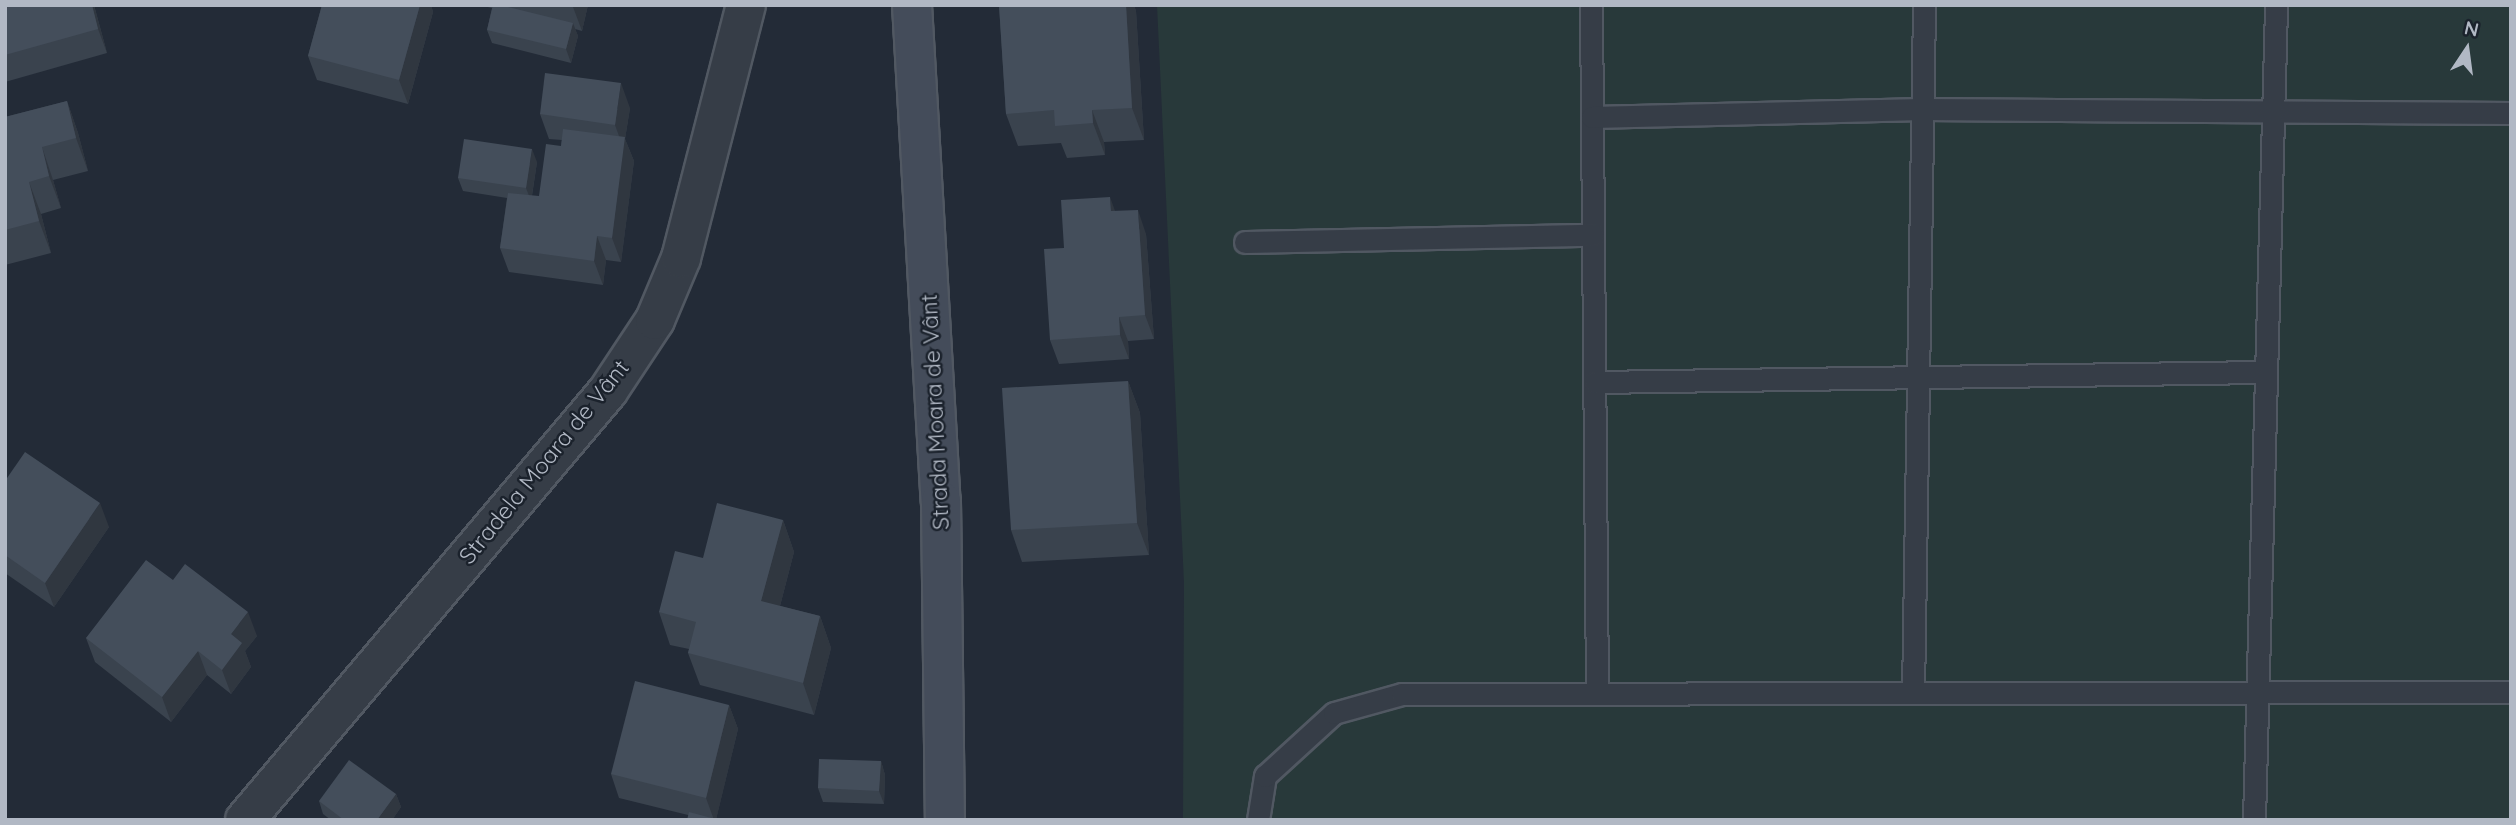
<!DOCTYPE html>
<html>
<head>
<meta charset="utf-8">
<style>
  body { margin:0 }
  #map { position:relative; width:2516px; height:825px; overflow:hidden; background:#232b37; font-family:Quicksand,sans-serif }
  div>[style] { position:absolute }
  .green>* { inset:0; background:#28393a }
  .roads { filter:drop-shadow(2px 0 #515862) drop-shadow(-2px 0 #515862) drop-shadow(0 2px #515862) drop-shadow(0 -2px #515862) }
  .lane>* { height:21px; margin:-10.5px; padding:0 10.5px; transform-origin:10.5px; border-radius:10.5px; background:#363d47 }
  .street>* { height:38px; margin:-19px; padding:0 19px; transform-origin:19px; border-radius:19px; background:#363d47 }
  .secondary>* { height:38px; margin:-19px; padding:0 19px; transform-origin:19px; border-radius:19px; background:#444c5a }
  .wall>* { inset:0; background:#3a434e }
  .shaded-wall>* { inset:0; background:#303740 }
  .building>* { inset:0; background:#444e5b }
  span { translate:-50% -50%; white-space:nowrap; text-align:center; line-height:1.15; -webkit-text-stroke:5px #1b222c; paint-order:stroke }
  .street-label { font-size:23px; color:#b1b8c4 }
  .frame { position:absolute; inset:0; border:7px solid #b1b8c4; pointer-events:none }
  .north { position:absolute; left:2432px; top:14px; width:70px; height:70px; -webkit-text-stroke:5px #1b222c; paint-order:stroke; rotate:13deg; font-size:19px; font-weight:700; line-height:28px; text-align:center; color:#b1b8c4 }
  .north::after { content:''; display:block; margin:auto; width:24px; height:32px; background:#b1b8c4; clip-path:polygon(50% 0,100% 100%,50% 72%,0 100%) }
</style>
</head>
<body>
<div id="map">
  <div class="green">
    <div style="clip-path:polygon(1157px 5px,2511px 5px,2511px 820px,1183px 820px,1184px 583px)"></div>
  </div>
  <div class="roads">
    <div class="lane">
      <div style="left:1591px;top:5px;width:689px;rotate:89.5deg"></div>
      <div style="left:1592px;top:117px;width:330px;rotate:-1.4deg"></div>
      <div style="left:1922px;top:109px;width:589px;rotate:0.39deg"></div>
      <div style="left:1245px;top:242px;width:348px;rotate:-1.2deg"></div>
      <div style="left:1595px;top:382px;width:670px;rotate:-0.86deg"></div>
      <div style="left:1913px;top:693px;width:688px;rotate:-89.08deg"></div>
      <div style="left:1258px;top:820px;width:45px;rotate:-81deg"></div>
      <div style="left:1265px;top:776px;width:93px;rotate:-42.4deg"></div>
      <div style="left:1334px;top:713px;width:71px;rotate:-15.6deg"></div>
      <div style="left:1402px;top:694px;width:1109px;rotate:-0.1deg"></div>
      <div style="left:2254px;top:820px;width:815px;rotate:-88.45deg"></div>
    </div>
    <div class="street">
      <div style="left:245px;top:820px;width:562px;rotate:-49.76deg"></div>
      <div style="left:608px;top:391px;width:85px;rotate:-56.5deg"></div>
      <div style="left:655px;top:320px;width:67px;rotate:-67.2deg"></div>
      <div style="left:681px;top:258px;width:261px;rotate:-75.6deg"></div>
    </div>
    <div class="secondary">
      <div style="left:912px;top:5px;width:497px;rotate:86.7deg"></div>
      <div style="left:941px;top:501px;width:319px;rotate:89.3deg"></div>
    </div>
  </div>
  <div class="wall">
    <div style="clip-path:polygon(12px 5px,94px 5px,107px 53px,5px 82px,5px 7px)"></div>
    <div style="clip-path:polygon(322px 5px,431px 5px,433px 12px,408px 104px,317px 80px,308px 56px)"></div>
    <div style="clip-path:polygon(479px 5px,588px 5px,582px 31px,575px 29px,578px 36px,571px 63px,492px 43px,487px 30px,492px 8px)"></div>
    <div style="clip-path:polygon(999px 5px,1134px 5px,1136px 11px,1144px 140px,1104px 142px,1105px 155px,1067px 158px,1061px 143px,1018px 146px,1006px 114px)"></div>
    <div style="clip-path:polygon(67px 101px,78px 133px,88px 171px,53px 180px,61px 208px,41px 214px,51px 253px,5px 265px,5px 117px)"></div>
    <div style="clip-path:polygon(630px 108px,625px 139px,634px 161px,621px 262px,606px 260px,603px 285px,509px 272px,500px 248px,507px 198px,463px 191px,458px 178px,537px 162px,532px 196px,539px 196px,561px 146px,562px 140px,549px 139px,540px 114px)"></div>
    <div style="clip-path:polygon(1115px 211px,1146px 234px,1154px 339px,1128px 341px,1129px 359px,1059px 364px,1050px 340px,1064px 248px)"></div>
    <div style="clip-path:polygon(1128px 381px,1140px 413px,1149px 555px,1022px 562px,1011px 530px)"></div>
    <div style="clip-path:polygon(5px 481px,109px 527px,54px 607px,5px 573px)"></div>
    <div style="clip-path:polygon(783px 520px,794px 552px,780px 606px,820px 616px,831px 648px,814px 715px,700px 685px,688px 653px,689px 649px,670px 645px,659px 612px,703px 558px)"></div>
    <div style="clip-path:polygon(173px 580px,257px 636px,245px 651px,251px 667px,231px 694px,207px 675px,171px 722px,95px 662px,86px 638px)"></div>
    <div style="clip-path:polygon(729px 705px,738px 729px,716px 819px,688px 815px,619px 798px,611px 774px)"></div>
    <div style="clip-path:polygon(881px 761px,885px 775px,884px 804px,823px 802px,818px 788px)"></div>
    <div style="clip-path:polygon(396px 794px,401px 807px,392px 820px,331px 820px,323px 814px,319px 801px)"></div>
  </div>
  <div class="shaded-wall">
    <div style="clip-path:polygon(92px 5px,94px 5px,95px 9px,107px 53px,98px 29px)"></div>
    <div style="clip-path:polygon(420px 5px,431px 5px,433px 12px,408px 104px,399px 80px)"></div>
    <div style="clip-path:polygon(574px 5px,588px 5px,582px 31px,573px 7px)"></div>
    <div style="clip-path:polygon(1126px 5px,1134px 5px,1136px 11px,1144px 140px,1132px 108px)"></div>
    <div style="clip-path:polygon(573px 23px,578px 36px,571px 63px,566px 49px)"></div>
    <div style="clip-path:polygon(621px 83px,630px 108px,625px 139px,634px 161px,621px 262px,612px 238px,623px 147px,615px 125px)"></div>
    <div style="clip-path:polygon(67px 101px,78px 133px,88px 171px,76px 138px)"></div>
    <div style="clip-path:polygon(1092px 110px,1104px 142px,1105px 155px,1093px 123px)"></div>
    <div style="clip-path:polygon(42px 147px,53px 180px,61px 208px,49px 176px)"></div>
    <div style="clip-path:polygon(532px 149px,537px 162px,531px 201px,526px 188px)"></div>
    <div style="clip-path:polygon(29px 182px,41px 214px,51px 253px,39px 221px)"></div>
    <div style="clip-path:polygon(1110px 197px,1119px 222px,1111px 211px)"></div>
    <div style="clip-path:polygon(1138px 210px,1146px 234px,1154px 339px,1145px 315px)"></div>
    <div style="clip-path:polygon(597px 236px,606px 260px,603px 285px,594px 261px)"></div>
    <div style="clip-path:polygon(1119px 317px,1128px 341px,1129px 359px,1120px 335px)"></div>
    <div style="clip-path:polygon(1128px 381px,1140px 413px,1149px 555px,1137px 523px)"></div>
    <div style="clip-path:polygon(100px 503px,109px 527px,54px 607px,45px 583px)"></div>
    <div style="clip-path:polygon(783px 520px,794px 552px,773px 633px,761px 601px)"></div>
    <div style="clip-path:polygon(248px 612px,257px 636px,245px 651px,251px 667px,231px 694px,222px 670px,231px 634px)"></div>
    <div style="clip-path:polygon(820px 616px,831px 648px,814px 715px,803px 683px)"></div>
    <div style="clip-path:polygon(198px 651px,207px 675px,171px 722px,162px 697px)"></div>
    <div style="clip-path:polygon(729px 705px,738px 729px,716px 820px,714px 820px,706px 798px)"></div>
    <div style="clip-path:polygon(881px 761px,885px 775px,884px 804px,879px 791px)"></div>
    <div style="clip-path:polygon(396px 794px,401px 807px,392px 820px,377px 820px)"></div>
  </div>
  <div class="building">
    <div style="clip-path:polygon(12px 5px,92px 5px,98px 29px,5px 55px,5px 7px)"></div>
    <div style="clip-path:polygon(322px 5px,420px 5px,399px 80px,308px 56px)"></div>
    <div style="clip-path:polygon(493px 5px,500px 5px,573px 23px,566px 49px,487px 30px)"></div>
    <div style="clip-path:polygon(999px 5px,1126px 5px,1132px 108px,1092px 110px,1093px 123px,1055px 126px,1054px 110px,1006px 114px)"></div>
    <div style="clip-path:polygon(545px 73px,621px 83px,615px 125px,540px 114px)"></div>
    <div style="clip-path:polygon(67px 101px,76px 138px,42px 147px,49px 176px,29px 182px,39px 221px,5px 230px,5px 117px)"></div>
    <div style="clip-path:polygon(563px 129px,625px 137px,612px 238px,597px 236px,594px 261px,500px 248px,508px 193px,539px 196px,546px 144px,561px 146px)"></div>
    <div style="clip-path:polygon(464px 139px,532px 149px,526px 188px,458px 178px)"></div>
    <div style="clip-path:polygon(1110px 197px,1111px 211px,1138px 210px,1145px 315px,1119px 317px,1120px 335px,1050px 340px,1044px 249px,1064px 248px,1061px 200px)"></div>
    <div style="clip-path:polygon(1128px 381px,1137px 523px,1011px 530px,1002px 388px)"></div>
    <div style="clip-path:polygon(25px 452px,100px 503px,45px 583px,5px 555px,5px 481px)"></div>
    <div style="clip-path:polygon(717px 503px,783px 520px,761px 601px,820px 616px,803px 683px,688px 653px,696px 622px,659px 612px,675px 551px,703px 558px)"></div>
    <div style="clip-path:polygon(146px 560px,173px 580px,185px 564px,248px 612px,231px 634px,242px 643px,222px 670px,198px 651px,162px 697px,86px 638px)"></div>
    <div style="clip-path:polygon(635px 681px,729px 705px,706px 798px,611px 774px)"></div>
    <div style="clip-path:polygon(819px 759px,881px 761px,879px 791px,818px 788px)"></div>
    <div style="clip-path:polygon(349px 760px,396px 794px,377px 820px,344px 820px,319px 801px)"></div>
    <div style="clip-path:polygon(689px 812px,719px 820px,687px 820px)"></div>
  </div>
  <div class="street-label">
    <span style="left:935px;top:412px;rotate:-93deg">Strada Moara de Vânt</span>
    <span style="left:544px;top:462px;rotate:-51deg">Stradela Moara de Vânt</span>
  </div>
  <div class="frame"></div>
  <div class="north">N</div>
</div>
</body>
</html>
